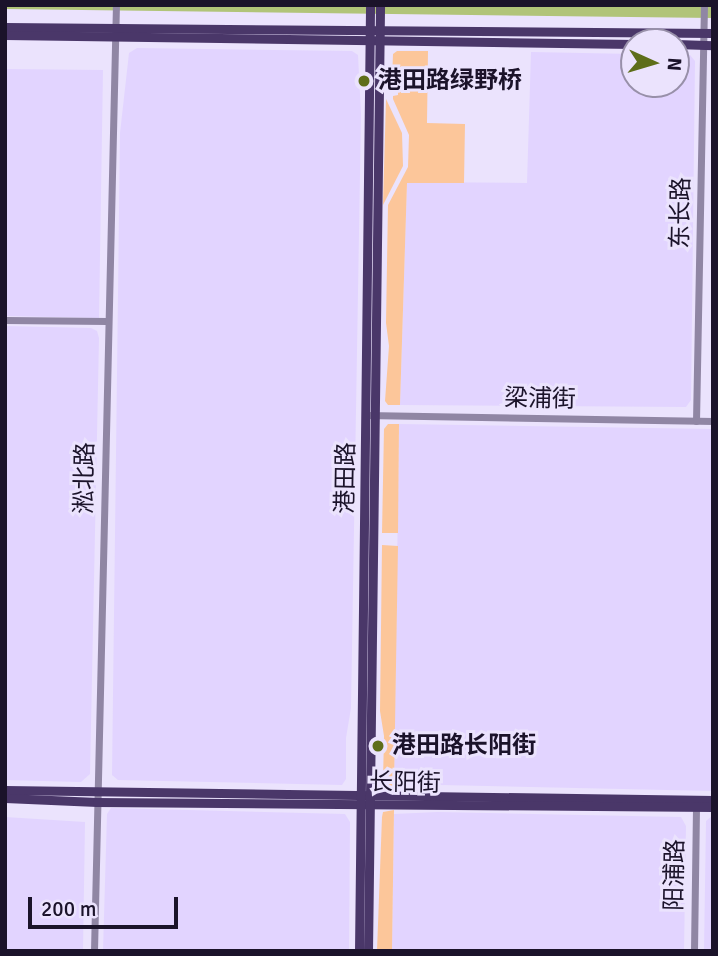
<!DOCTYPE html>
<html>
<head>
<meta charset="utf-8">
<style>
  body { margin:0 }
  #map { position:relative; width:718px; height:956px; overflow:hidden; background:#ebe3fd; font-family:Signika,"Noto Sans SC",sans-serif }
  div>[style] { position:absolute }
  .built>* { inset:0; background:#e2d4ff }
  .green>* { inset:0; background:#fcc69a }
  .water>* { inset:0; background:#b1c479 }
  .minor>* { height:7px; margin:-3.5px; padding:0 3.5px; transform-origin:3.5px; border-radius:3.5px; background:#9086a4 }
  .major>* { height:9px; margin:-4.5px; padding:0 4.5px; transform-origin:4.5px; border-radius:4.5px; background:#4a3769 }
  .dots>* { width:19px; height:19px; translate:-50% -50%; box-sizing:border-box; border:4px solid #ebe3fd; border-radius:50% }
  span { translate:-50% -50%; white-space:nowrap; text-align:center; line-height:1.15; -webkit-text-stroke:6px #ebe3fd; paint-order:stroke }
  .poi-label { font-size:24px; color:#1b132a; font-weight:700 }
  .left { translate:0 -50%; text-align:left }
  .street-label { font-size:24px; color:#1b132a }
  .frame { position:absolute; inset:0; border:7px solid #1b132a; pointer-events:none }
  .north { position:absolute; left:620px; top:28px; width:70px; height:70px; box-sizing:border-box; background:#ebe3fd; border:2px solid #9890a9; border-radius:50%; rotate:94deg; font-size:19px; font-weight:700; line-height:28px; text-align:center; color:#1b132a }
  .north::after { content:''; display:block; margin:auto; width:24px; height:32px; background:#5e6e1a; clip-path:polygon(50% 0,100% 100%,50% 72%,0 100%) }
  .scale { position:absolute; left:28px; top:897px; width:150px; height:32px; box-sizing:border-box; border:4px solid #1b132a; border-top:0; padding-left:9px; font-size:21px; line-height:24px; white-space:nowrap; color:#1b132a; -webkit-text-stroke:5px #ebe3fd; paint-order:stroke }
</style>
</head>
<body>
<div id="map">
  <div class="built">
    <div style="clip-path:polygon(137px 48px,352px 51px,358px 55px,361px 114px,351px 708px,346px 738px,346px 779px,342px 785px,118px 780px,112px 775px,120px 133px,129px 53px)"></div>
    <div style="clip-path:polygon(531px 52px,634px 54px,634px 84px,676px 84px,676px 55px,690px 55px,695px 61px,691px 400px,686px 407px,400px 405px,407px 182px,527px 183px)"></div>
    <div style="clip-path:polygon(5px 69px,103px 70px,99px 318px,5px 316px)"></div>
    <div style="clip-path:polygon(5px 326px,91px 328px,97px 331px,99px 338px,90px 774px,81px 782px,5px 780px)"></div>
    <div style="clip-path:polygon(399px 424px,713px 429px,713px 791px,394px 784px)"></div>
    <div style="clip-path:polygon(111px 808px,345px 814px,350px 822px,349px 951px,103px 951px,107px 814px)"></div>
    <div style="clip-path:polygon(438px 812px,681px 817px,686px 826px,684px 951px,392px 951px,394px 814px)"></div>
    <div style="clip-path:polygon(713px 815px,713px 951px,704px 951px,706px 821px)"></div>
    <div style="clip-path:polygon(5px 817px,85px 822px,83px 951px,5px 951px)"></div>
  </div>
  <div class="green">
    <div style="clip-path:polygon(397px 51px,428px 51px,427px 123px,465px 124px,464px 183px,407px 183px,400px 405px,388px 405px,385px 401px,389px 346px,386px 323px,388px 205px,408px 167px,409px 135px,393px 99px,393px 96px,398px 95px,398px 81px,392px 80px,393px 54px)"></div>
    <div style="clip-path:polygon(386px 99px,402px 133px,403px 166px,383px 205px)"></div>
    <div style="clip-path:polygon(388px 424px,399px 424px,398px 533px,382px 533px,384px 429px)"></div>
    <div style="clip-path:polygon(382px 545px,398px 546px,394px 786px,386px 785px,383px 780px,384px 736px,380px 711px)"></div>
    <div style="clip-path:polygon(394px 810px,392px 951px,377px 951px,382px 817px,383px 812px)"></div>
  </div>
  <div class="water">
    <div style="clip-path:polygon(5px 5px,713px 5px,713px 18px,5px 9px)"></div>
  </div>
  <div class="minor">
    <div style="left:5px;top:320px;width:102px;rotate:0.6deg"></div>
    <div style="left:366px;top:415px;width:347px;rotate:1deg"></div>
    <div style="left:696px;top:421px;width:416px;rotate:-88.9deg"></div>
    <div style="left:94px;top:951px;width:946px;rotate:-88.67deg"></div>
    <div style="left:694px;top:951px;width:147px;rotate:-89.2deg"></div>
  </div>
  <div class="major">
    <div style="left:5px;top:27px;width:708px;rotate:0.49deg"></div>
    <div style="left:5px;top:35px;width:629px;rotate:0.82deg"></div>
    <div style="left:676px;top:44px;width:37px;rotate:2deg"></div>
    <div style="left:5px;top:790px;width:708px;rotate:0.81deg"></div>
    <div style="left:5px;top:798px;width:92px;rotate:2.5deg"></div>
    <div style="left:97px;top:802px;width:616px;rotate:0.47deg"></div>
    <div style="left:359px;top:951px;width:946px;rotate:-89.33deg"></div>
    <div style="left:368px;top:951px;width:946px;rotate:-89.27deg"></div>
  </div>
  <div class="dots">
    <div style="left:364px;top:81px;background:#5e6e1a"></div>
    <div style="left:378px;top:746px;background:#5e6e1a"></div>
  </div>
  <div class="poi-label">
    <span class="left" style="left:378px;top:81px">港田路绿野桥</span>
    <span class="left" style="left:392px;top:746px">港田路长阳街</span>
  </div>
  <div class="street-label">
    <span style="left:681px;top:213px;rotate:-89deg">东长路</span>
    <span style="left:540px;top:399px;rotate:1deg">梁浦街</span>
    <span style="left:85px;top:478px;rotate:-89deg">淞北路</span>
    <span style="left:346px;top:478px;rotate:-89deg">港田路</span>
    <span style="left:405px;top:783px;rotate:1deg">长阳街</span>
    <span style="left:675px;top:875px;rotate:-89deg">阳浦路</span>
  </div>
  <div class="frame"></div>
  <div class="north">N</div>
  <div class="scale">200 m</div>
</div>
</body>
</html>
